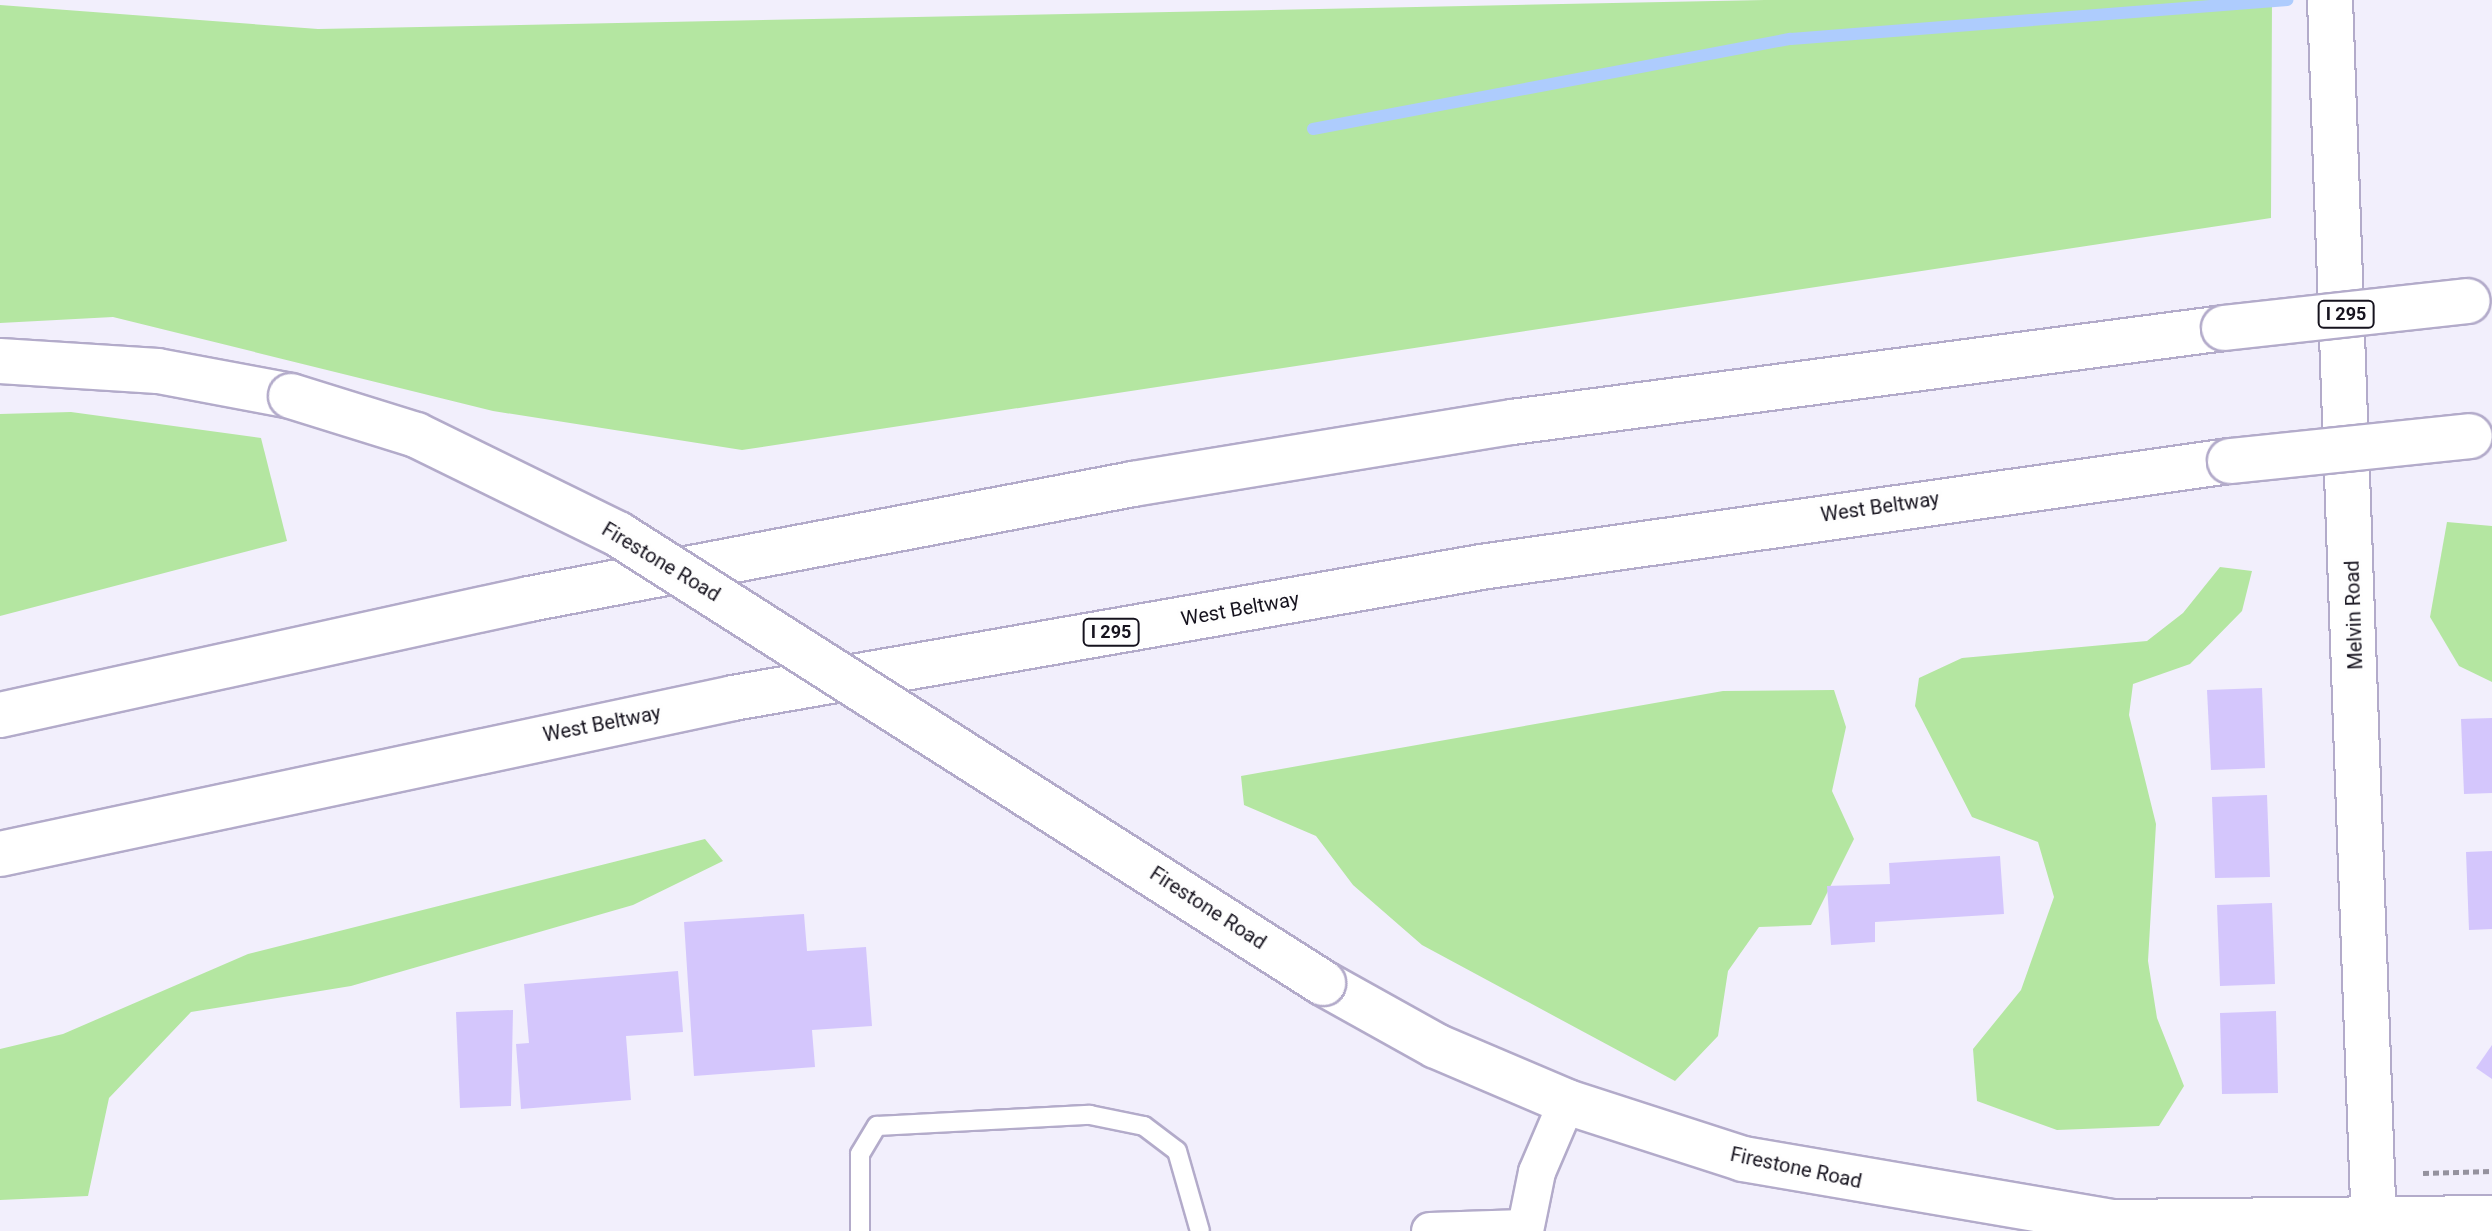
<!DOCTYPE html>
<html>
<head>
<meta charset="utf-8">
<style>
  body { margin:0 }
  #map { position:relative; width:2492px; height:1231px; overflow:hidden; background:#f2effc; font-family:Roboto,sans-serif }
  div>[style] { position:absolute }
  .green>* { inset:0; background:#b4e6a1 }
  .stream>* { height:12px; margin:-6px; padding:0 6px; transform-origin:6px; border-radius:6px; background:#aeccfd }
  .building>* { inset:0; background:#d4c6fc }
  .path>* { height:5px; margin-top:-2.5px; transform-origin:0; background:repeating-linear-gradient(90deg,#95929e 0 6px,transparent 0 10px) }
  .roads { filter:drop-shadow(2px 0 #b3abca) drop-shadow(-2px 0 #b3abca) drop-shadow(0 2px #b3abca) drop-shadow(0 -2px #b3abca) }
  .lane>* { height:18px; margin:-9px; padding:0 9px; transform-origin:9px; border-radius:9px; background:#fff }
  .street>* { height:36px; margin:-18px; padding:0 18px; transform-origin:18px; border-radius:18px; background:#fff }
  .secondary>* { height:44px; margin:-22px; padding:0 22px; transform-origin:22px; border-radius:22px; background:#fff }
  .highway>* { height:44px; margin:-22px; padding:0 22px; transform-origin:22px; border-radius:22px; background:#fff }
  .bridges { filter:drop-shadow(2px 0 #b3abca) drop-shadow(-2px 0 #b3abca) drop-shadow(0 2px #b3abca) drop-shadow(0 -2px #b3abca) }
  .secondary-bridge>* { height:44px; margin:-22px; padding:0 22px; transform-origin:22px; border-radius:22px; background:#fff }
  .highway-bridge>* { height:44px; margin:-22px; padding:0 22px; transform-origin:22px; border-radius:22px; background:#fff }
  span { translate:-50% -50%; white-space:nowrap; text-align:center; line-height:1.15; -webkit-text-stroke:6px #fefefe; paint-order:stroke }
  .shield-label span { padding:2px 6px; background:#fefefe; border:2px solid; border-radius:6px; -webkit-text-stroke-width:0 }
  .shield-label { font-size:18px; color:#16131e; font-weight:700 }
  .street-label { font-size:20px; color:#16131e }
</style>
</head>
<body>
<div id="map">
  <div class="green">
    <div style="clip-path:polygon(1765px 0,2272px 0,2271px 218px,742px 450px,493px 411px,113px 317px,0 323px,0 5px,318px 29px)"></div>
    <div style="clip-path:polygon(71px 412px,261px 438px,287px 541px,0 616px,0 414px)"></div>
    <div style="clip-path:polygon(2447px 522px,2492px 526px,2492px 682px,2459px 666px,2430px 617px)"></div>
    <div style="clip-path:polygon(2220px 567px,2252px 571px,2242px 611px,2190px 664px,2133px 684px,2129px 715px,2156px 824px,2148px 961px,2157px 1018px,2184px 1086px,2159px 1126px,2057px 1130px,1977px 1101px,1973px 1049px,2021px 990px,2054px 897px,2038px 842px,1972px 817px,1915px 706px,1919px 678px,1962px 658px,2147px 641px,2183px 613px)"></div>
    <div style="clip-path:polygon(1834px 690px,1846px 727px,1832px 791px,1854px 839px,1811px 925px,1759px 927px,1728px 971px,1718px 1036px,1675px 1081px,1422px 945px,1353px 885px,1316px 836px,1244px 805px,1241px 776px,1723px 691px)"></div>
    <div style="clip-path:polygon(705px 839px,723px 861px,633px 905px,351px 986px,191px 1012px,109px 1098px,88px 1196px,0 1200px,0 1049px,63px 1034px,248px 954px)"></div>
  </div>
  <div class="stream">
    <div style="left:1313px;top:129px;width:486px;rotate:-10.7deg"></div>
    <div style="left:1791px;top:39px;width:498px;rotate:-4.5deg"></div>
  </div>
  <div class="building">
    <div style="clip-path:polygon(2262px 688px,2265px 768px,2211px 770px,2207px 690px)"></div>
    <div style="clip-path:polygon(2492px 718px,2492px 793px,2464px 794px,2461px 719px)"></div>
    <div style="clip-path:polygon(2267px 795px,2270px 877px,2215px 878px,2212px 797px)"></div>
    <div style="clip-path:polygon(2492px 851px,2492px 929px,2469px 930px,2466px 852px)"></div>
    <div style="clip-path:polygon(2000px 856px,2004px 914px,1875px 922px,1875px 942px,1831px 945px,1827px 886px,1890px 884px,1889px 863px)"></div>
    <div style="clip-path:polygon(2272px 903px,2275px 984px,2220px 986px,2217px 905px)"></div>
    <div style="clip-path:polygon(804px 914px,807px 951px,866px 947px,872px 1026px,812px 1030px,815px 1067px,694px 1076px,684px 922px)"></div>
    <div style="clip-path:polygon(678px 971px,683px 1032px,626px 1036px,631px 1100px,521px 1109px,516px 1044px,529px 1043px,524px 984px)"></div>
    <div style="clip-path:polygon(513px 1010px,511px 1106px,460px 1108px,456px 1012px)"></div>
    <div style="clip-path:polygon(2276px 1011px,2278px 1093px,2222px 1094px,2220px 1013px)"></div>
    <div style="clip-path:polygon(2492px 1045px,2492px 1079px,2476px 1068px)"></div>
  </div>
  <div class="path">
    <div style="left:2423px;top:1173px;width:69px;rotate:-1.7deg"></div>
  </div>
  <div class="roads">
    <div class="lane">
      <div style="left:860px;top:1231px;width:77px;rotate:-90deg"></div>
      <div style="left:860px;top:1154px;width:33px;rotate:-59deg"></div>
      <div style="left:877px;top:1126px;width:213px;rotate:-3deg"></div>
      <div style="left:1090px;top:1115px;width:55px;rotate:11.5deg"></div>
      <div style="left:1144px;top:1126px;width:41px;rotate:37.1deg"></div>
      <div style="left:1177px;top:1151px;width:83px;rotate:74deg"></div>
    </div>
    <div class="street">
      <div style="left:1430px;top:1231px;width:94px;rotate:-1.8deg"></div>
      <div style="left:1525px;top:1231px;width:60px;rotate:-78.5deg"></div>
      <div style="left:1537px;top:1172px;width:76px;rotate:-66.8deg"></div>
    </div>
    <div class="secondary">
      <div style="left:2330px;top:0;width:1232px;rotate:87.95deg"></div>
      <div style="left:0;top:361px;width:158px;rotate:3.6deg"></div>
      <div style="left:158px;top:371px;width:135px;rotate:10.6deg"></div>
      <div style="left:1323px;top:983px;width:129px;rotate:29.1deg"></div>
      <div style="left:1436px;top:1046px;width:142px;rotate:23.1deg"></div>
      <div style="left:1567px;top:1102px;width:185px;rotate:17.9deg"></div>
      <div style="left:1743px;top:1159px;width:373px;rotate:9.7deg"></div>
      <div style="left:2111px;top:1222px;width:381px;rotate:-0.6deg"></div>
    </div>
    <div class="highway">
      <div style="left:0;top:715px;width:542px;rotate:-12.37deg"></div>
      <div style="left:529px;top:599px;width:615px;rotate:-10.78deg"></div>
      <div style="left:1133px;top:484px;width:384px;rotate:-9.3deg"></div>
      <div style="left:1512px;top:422px;width:718px;rotate:-7.52deg"></div>
      <div style="left:0;top:854px;width:749px;rotate:-12.01deg"></div>
      <div style="left:733px;top:698px;width:759px;rotate:-9.93deg"></div>
      <div style="left:1481px;top:567px;width:756px;rotate:-8.06deg"></div>
    </div>
  </div>
  <div class="bridges">
    <div class="secondary-bridge">
      <div style="left:291px;top:396px;width:131px;rotate:17.3deg"></div>
      <div style="left:416px;top:435px;width:225px;rotate:26.1deg"></div>
      <div style="left:618px;top:534px;width:836px;rotate:32.49deg"></div>
    </div>
    <div class="highway-bridge">
      <div style="left:2224px;top:328px;width:245px;rotate:-6.3deg"></div>
      <div style="left:2230px;top:461px;width:241px;rotate:-5.9deg"></div>
    </div>
  </div>
  <div class="shield-label">
    <span style="left:2346px;top:314px">I 295</span>
    <span style="left:1111px;top:632px">I 295</span>
  </div>
  <div class="street-label">
    <span style="left:1880px;top:507px;rotate:-8deg">West Beltway</span>
    <span style="left:661px;top:562px;rotate:31deg">Firestone Road</span>
    <span style="left:1240px;top:609px;rotate:-10deg">West Beltway</span>
    <span style="left:2354px;top:615px;rotate:-92deg">Melvin Road</span>
    <span style="left:602px;top:724px;rotate:-11deg">West Beltway</span>
    <span style="left:1208px;top:908px;rotate:33deg">Firestone Road</span>
    <span style="left:1796px;top:1168px;rotate:12deg">Firestone Road</span>
  </div>
</div>
</body>
</html>
